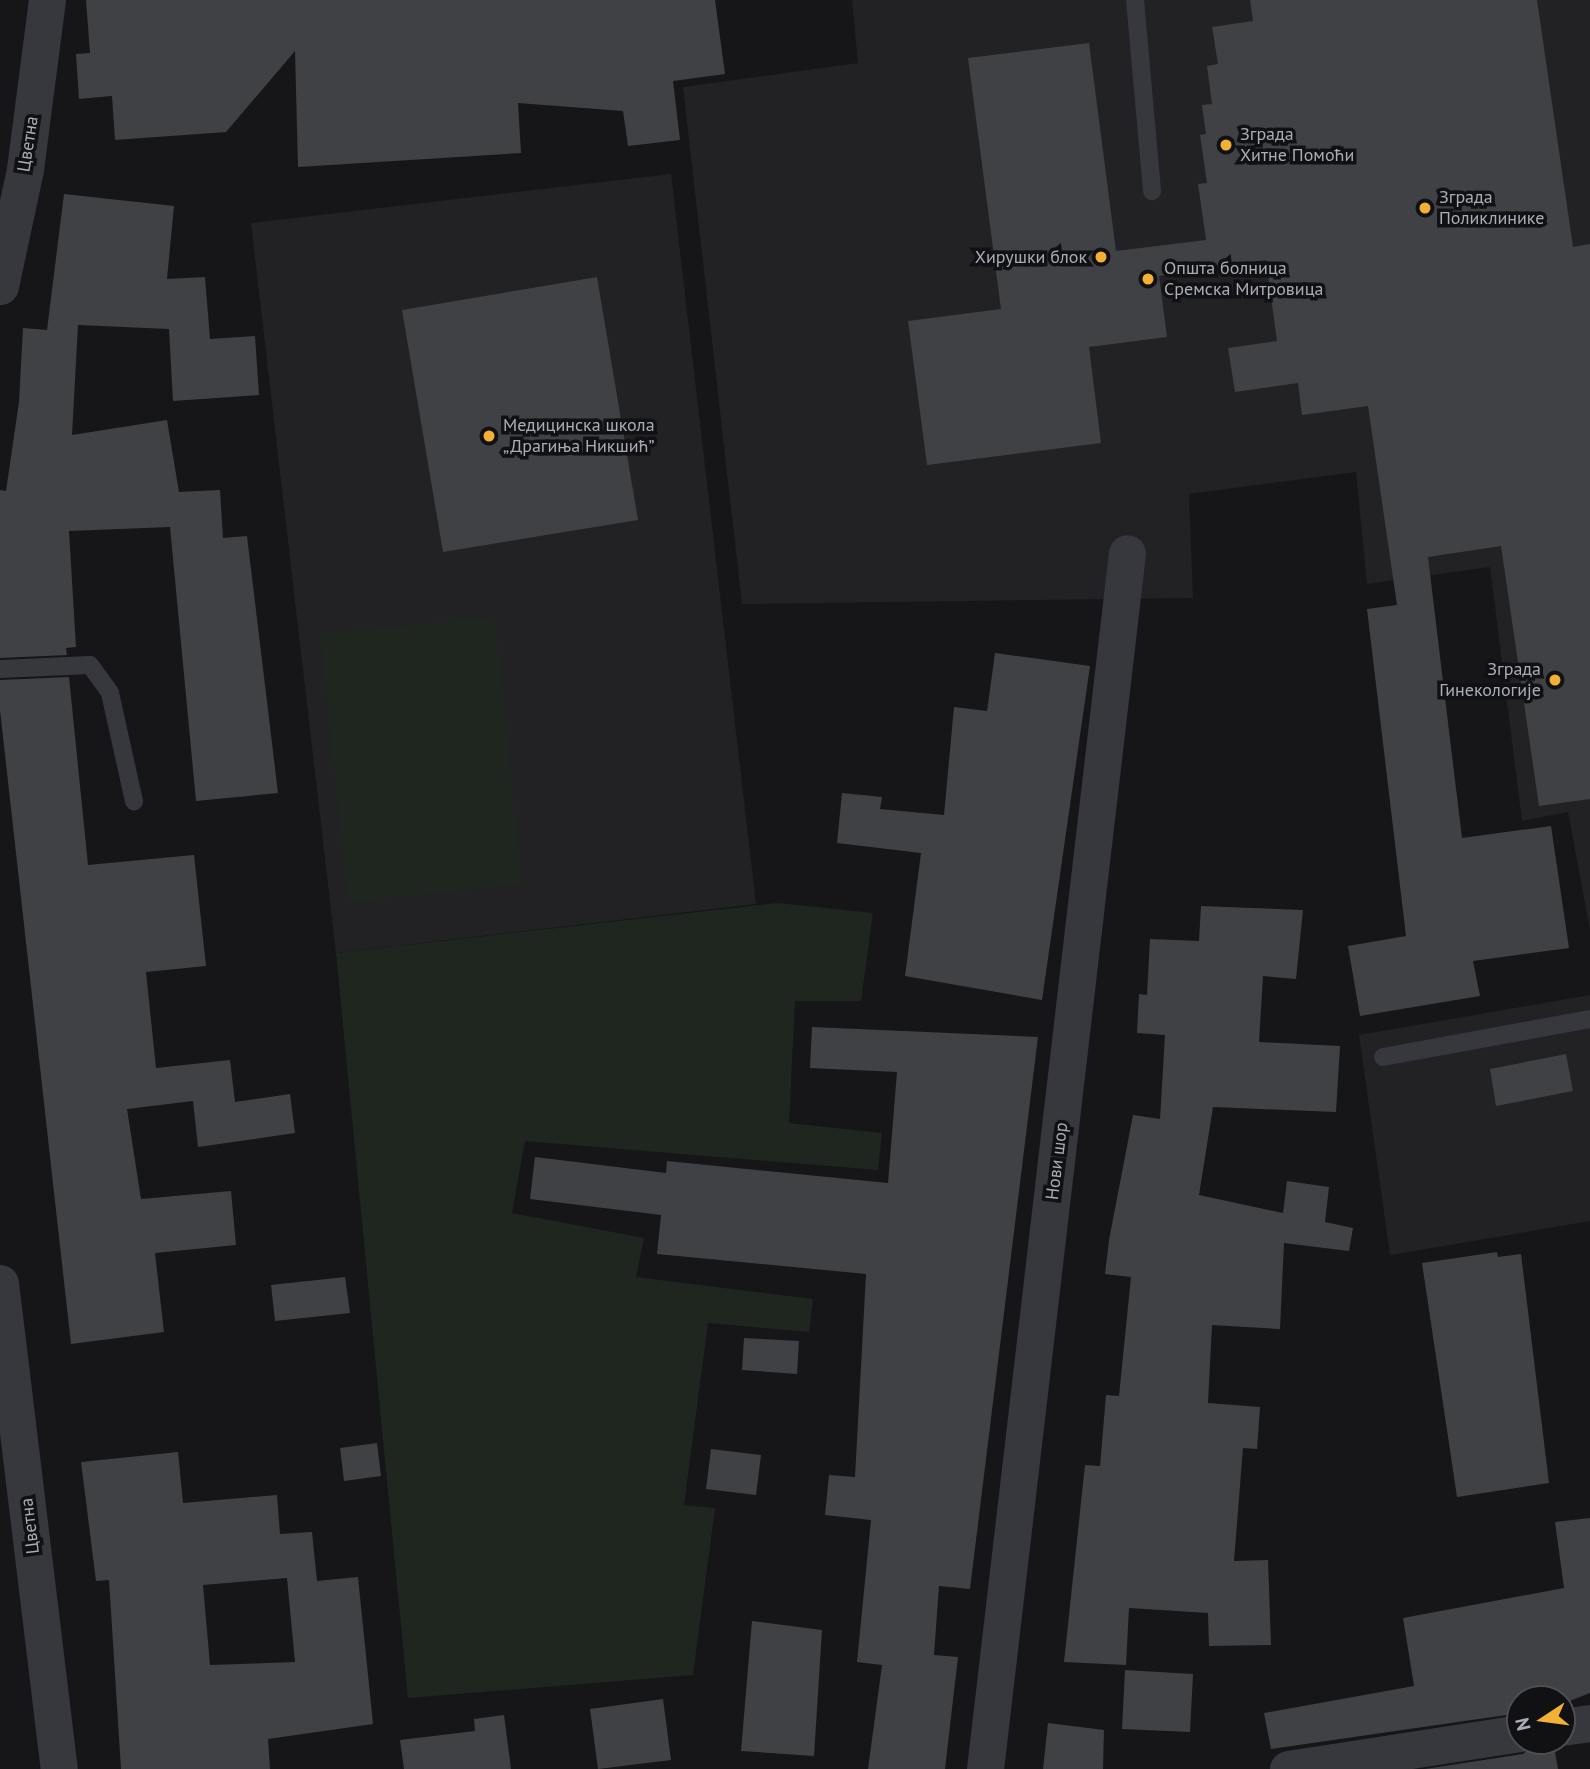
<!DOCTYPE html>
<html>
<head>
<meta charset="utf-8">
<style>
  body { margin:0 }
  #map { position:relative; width:1590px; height:1769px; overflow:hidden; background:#161618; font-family:"PT Sans",sans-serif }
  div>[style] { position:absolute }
  .built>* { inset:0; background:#222225 }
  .green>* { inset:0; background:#1e261f }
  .building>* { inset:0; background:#404145 }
  .service>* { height:18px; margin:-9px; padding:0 9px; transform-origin:9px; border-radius:9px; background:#37383d }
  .minor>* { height:37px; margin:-18.5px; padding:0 18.5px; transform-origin:18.5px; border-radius:18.5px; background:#37383d }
  .dots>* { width:19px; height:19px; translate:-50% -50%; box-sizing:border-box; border:4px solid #111113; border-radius:50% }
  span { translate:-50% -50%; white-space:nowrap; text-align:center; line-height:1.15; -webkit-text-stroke:7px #111113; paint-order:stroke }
  .poi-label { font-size:18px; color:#a8adb8 }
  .left { translate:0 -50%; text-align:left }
  .right { translate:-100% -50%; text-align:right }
  .street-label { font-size:18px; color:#a8adb8 }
  .north { position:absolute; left:1506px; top:1685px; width:70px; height:70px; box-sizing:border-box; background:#111113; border:2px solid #4d4f55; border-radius:50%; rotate:257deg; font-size:19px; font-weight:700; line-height:28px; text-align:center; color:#a8adb8 }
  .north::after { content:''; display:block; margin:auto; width:24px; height:32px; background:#f2b134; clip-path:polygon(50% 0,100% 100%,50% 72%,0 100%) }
</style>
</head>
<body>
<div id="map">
  <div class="built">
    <div style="clip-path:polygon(852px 0,1590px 0,1590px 930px,1568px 812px,1522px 821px,1490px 567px,1367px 584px,1356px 472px,1189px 494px,1193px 598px,742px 604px,683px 87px,858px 63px)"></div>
    <div style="clip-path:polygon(671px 174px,756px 904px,336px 953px,251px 223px)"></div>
    <div style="clip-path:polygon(1590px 995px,1590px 1221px,1390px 1255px,1359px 1035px)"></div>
  </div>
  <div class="green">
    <div style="clip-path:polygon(495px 617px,522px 884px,348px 902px,320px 634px)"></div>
    <div style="clip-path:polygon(778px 903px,873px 913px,861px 1001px,795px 1001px,789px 1123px,882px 1133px,878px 1170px,525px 1141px,512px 1213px,644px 1238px,636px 1277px,813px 1299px,809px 1332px,708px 1323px,684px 1505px,715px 1508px,693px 1675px,408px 1698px,336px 953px)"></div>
  </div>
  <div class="building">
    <div style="clip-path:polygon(86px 0,715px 0,725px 74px,673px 81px,680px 140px,628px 146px,623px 111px,518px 103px,521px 153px,298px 167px,295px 51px,226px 132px,115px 140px,112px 96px,79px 99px,76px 54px,90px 53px)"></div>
    <div style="clip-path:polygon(1250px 0,1537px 0,1573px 247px,1590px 244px,1590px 799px,1539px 806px,1501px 546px,1428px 557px,1462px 838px,1551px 826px,1569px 948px,1473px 961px,1480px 996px,1360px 1016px,1348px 946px,1406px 936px,1367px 609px,1397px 605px,1368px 406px,1302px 415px,1298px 383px,1235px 392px,1228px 348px,1277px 341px,1266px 260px,1159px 276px,1167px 337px,1089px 347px,1101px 443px,927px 465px,908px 321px,1001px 309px,968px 58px,1089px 43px,1116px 251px,1206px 240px,1198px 184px,1207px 183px,1200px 135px,1206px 134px,1202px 105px,1212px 104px,1207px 66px,1218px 64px,1212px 27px,1253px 21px)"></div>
    <div style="clip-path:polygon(64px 194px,174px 206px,167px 279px,205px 277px,210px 339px,255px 336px,259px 395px,173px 401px,169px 329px,78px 325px,72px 435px,167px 420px,179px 492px,220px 490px,223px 538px,247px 536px,278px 793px,196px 801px,170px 527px,69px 531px,76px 647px,66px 648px,67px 655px,0 658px,0 490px,6px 491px,19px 402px,23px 328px,47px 330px)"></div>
    <div style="clip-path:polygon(597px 277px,638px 520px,443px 552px,402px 310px)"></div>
    <div style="clip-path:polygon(995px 653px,1090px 666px,1042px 1000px,905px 976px,921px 853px,837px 843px,842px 793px,882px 797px,880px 809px,944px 815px,954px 707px,987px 711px)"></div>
    <div style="clip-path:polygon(69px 677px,88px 865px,194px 855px,206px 966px,146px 972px,156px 1068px,230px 1060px,235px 1102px,290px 1094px,295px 1133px,198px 1147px,193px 1101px,127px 1109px,141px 1199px,231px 1191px,236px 1245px,155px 1253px,164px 1332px,71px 1344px,0 710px,0 680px)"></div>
    <div style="clip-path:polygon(1201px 906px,1303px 910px,1296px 979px,1263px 976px,1259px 1042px,1340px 1046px,1336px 1112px,1213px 1107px,1199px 1195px,1283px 1213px,1287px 1181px,1329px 1187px,1325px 1222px,1353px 1228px,1349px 1251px,1284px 1243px,1280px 1329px,1212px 1325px,1208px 1403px,1260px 1407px,1257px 1449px,1243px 1448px,1234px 1561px,1268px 1560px,1271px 1645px,1209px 1646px,1208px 1613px,1129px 1608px,1126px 1665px,1064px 1662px,1085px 1465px,1100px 1466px,1106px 1395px,1119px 1396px,1131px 1277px,1105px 1274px,1109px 1240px,1133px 1115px,1160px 1119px,1165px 1035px,1137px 1033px,1139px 994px,1147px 995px,1150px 939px,1199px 941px)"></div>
    <div style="clip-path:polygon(812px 1027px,1038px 1037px,970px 1589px,939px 1586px,934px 1655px,958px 1657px,945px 1769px,868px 1769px,882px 1665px,857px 1662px,871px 1520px,825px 1515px,829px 1475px,855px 1477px,866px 1274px,657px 1254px,661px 1215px,530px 1199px,535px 1157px,666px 1173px,667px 1161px,888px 1183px,897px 1072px,810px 1068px)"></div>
    <div style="clip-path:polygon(1566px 1054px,1573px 1091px,1496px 1106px,1490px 1069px)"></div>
    <div style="clip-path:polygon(1497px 1252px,1498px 1257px,1521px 1254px,1549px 1483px,1457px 1497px,1422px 1263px)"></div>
    <div style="clip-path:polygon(345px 1277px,350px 1313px,275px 1321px,271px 1285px)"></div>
    <div style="clip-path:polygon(744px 1338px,799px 1341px,797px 1374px,742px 1370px)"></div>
    <div style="clip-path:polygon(377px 1443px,381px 1476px,344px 1481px,340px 1448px)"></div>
    <div style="clip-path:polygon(711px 1449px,761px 1455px,756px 1495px,706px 1489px)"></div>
    <div style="clip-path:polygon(evenodd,178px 1452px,183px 1503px,277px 1495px,280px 1534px,312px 1532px,317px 1581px,358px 1577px,373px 1724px,268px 1739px,270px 1769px,121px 1769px,109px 1580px,96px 1581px,81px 1462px,178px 1452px,287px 1578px,295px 1662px,210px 1665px,203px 1585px,287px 1578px)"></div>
    <div style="clip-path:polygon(1590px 1518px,1590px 1693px,1562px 1704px,1562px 1699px,1520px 1699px,1520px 1713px,1271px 1749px,1264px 1713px,1414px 1686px,1403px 1618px,1564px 1588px,1555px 1522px)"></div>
    <div style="clip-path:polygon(752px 1621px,822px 1630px,814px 1756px,741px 1751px)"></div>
    <div style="clip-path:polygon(1125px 1670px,1193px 1674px,1190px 1732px,1122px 1729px)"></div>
    <div style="clip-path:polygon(663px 1699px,671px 1760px,598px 1769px,590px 1709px)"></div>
    <div style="clip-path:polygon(504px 1715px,511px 1769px,404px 1769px,400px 1740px,475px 1731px,474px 1719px)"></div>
    <div style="clip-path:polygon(1048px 1723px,1104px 1730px,1103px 1769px,1043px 1769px)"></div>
    <div style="clip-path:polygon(1539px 1741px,1554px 1746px,1558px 1769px,1425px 1769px,1523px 1754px)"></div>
  </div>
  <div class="service">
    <div style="left:1135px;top:0;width:192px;rotate:84.9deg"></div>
    <div style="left:0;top:669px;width:90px;rotate:-2.5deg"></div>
    <div style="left:90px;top:665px;width:34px;rotate:54deg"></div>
    <div style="left:110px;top:693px;width:111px;rotate:77.5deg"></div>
    <div style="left:1383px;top:1057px;width:210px;rotate:-10.4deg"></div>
  </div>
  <div class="minor">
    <div style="left:0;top:286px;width:120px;rotate:-77.9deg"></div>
    <div style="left:25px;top:169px;width:170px;rotate:-82.6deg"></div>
    <div style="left:0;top:1283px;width:490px;rotate:83.1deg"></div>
    <div style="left:1562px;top:1727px;width:28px;rotate:-8deg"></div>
    <div style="left:985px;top:1769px;width:1224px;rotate:-83.34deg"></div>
    <div style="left:1288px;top:1769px;width:235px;rotate:-8.8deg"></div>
  </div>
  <div class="dots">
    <div style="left:1226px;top:145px;background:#f2b134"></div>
    <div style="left:1425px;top:208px;background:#f2b134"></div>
    <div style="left:1101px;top:257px;background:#f2b134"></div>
    <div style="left:1148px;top:279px;background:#f2b134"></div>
    <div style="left:489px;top:436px;background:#f2b134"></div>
    <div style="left:1555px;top:680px;background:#f2b134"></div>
  </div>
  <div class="poi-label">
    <span class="left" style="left:1240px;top:145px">Зграда<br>Хитне Помоћи</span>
    <span class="left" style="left:1439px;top:208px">Зграда<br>Поликлинике</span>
    <span class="right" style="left:1087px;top:257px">Хирушки блок</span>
    <span class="left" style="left:1164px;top:279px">Општа болница<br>Сремска Митровица</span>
    <span class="left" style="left:503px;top:436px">Медицинска школа<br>„Драгиња Никшић”</span>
    <span class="right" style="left:1541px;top:680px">Зграда<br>Гинекологије</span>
  </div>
  <div class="street-label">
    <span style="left:28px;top:144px;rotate:-81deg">Цветна</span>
    <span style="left:1057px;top:1161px;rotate:-83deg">Нови шор</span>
    <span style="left:30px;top:1526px;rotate:-97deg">Цветна</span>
  </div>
  <div class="north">N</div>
</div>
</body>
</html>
